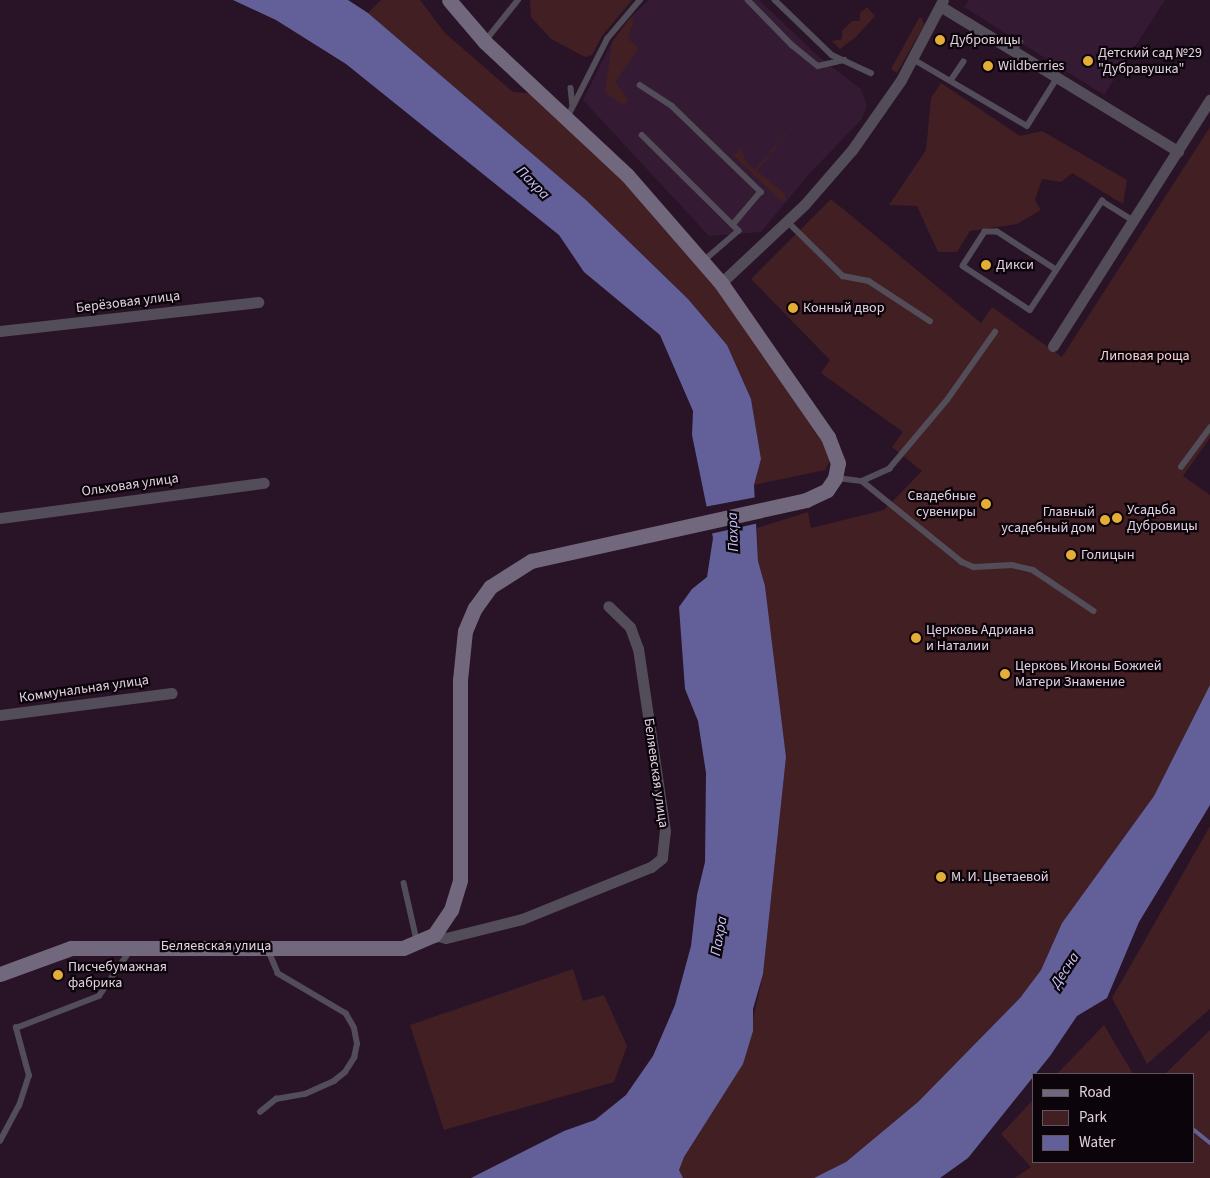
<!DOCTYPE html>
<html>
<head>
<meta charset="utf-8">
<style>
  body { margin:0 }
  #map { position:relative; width:1210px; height:1178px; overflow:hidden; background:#291327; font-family:"Source Sans 3",sans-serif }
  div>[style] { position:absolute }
  .built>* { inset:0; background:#351a33 }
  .green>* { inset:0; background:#421f22 }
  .water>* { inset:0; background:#636099 }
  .pier>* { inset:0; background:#291327 }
  .stream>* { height:4px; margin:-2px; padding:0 2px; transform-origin:2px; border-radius:2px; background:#636099 }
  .lane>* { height:5.5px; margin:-2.75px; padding:0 2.75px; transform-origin:2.75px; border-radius:2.75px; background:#534d5a }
  .street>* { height:11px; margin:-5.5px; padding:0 5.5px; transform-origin:5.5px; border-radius:5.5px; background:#534d5a }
  .secondary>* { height:15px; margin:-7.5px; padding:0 7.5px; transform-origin:7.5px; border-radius:7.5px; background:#72687d }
  .dots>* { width:14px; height:14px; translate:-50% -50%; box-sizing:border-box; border:2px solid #0c040b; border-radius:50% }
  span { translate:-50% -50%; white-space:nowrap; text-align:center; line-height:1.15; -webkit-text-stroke:4.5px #0c040b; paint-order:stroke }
  .poi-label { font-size:14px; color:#e2d2e0 }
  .left { translate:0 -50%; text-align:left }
  .right { translate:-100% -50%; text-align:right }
  .street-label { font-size:14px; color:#e2d2e0 }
  .park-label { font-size:14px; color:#f9cfd1 }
  .water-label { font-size:15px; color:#c4c3f7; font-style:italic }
  .legend { position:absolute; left:1032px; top:1073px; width:162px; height:90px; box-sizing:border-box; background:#0c040b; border:1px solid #625660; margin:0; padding:6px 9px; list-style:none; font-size:15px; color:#e2d2e0 }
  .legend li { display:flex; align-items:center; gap:10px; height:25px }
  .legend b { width:25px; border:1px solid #625660 }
</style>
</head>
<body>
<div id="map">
  <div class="built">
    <div style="clip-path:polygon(649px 0,759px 0,819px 57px,861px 89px,867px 106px,861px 120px,809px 174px,761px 232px,709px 236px,583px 100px,612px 42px,630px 18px)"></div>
    <div style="clip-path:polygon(969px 0,1165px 0,1104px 95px,964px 7px)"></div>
  </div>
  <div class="green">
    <div style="clip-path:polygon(381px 0,420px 0,445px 33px,513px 92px,541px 94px,671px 224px,835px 451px,825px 470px,754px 485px,761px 459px,751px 399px,727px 345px,688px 299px,586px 200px,368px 13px)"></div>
    <div style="clip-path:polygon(632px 0,602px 36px,592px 55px,585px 57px,551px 39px,531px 17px,530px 0)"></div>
    <div style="clip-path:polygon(867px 7px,875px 16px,856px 37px,840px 49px,832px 41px,842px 39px,842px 31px,852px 21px,860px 21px,860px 13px)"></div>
    <div style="clip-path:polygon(630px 18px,634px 19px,628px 39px,639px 48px,615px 82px,628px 100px,624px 106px,605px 92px,612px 42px)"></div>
    <div style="clip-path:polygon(919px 18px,922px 18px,924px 25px,897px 73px,891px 69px)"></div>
    <div style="clip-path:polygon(941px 83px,1020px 136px,1042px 131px,1127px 180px,1123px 204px,1072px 173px,1061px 182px,1042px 179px,1035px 200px,1041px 210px,1017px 224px,970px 231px,957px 252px,938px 252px,917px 206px,889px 205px,926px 150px,931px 98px)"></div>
    <div style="clip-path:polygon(808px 108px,757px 171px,785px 194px,786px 201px,782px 202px,734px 156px,741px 148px,746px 162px,755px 170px)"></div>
    <div style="clip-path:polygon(1210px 127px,1210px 438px,1183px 476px,1210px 495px,1210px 685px,1187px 736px,1154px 796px,1062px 923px,1041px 970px,1020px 998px,918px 1102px,846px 1162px,814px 1178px,683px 1178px,679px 1170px,684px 1157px,743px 1064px,763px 974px,786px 757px,765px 586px,758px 561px,757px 528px,808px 512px,811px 528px,884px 510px,922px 471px,892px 447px,903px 432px,821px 373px,830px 360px,751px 279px,831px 199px,981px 323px,992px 307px,1062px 357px)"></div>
    <div style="clip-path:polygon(1210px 826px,1210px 1009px,1147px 1064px,1112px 998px)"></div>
    <div style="clip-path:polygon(573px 969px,583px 1001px,604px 995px,627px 1046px,614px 1082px,444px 1130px,410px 1025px)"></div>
    <div style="clip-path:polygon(1104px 1025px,1133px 1074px,1057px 1074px)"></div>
    <div style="clip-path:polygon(1210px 1030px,1210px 1178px,1015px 1178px,1031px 1167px,1001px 1134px,1034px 1099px,1034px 1162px,1194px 1162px,1194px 1074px,1165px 1074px)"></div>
  </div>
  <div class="water">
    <div style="clip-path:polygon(233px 0,348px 0,368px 13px,586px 200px,688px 299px,727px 345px,751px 399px,761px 459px,754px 485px,758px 561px,765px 586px,786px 757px,763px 974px,753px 1009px,753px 1031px,743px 1064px,684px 1157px,679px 1170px,683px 1178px,471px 1178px,564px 1131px,595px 1120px,626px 1095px,653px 1056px,675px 1005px,691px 946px,697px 895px,705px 862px,706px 773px,698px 721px,685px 689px,679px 607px,692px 589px,707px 577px,713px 538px,692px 435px,693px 411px,660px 335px,584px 272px,559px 235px,346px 64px,276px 20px)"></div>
    <div style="clip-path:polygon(1210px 685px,1210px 805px,1139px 922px,1107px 998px,1077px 1016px,1050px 1056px,968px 1158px,940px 1178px,814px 1178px,846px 1162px,918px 1102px,1020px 998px,1041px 970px,1062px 923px,1154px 796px)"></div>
  </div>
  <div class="pier">
    <div style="clip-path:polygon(757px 497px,759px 523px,710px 534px,704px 507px)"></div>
  </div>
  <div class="stream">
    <div style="left:1194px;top:1130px;width:21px;rotate:39deg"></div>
  </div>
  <div class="lane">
    <div style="left:748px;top:0;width:63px;rotate:45.6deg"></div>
    <div style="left:792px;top:45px;width:33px;rotate:39deg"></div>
    <div style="left:818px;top:66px;width:27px;rotate:-13deg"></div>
    <div style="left:775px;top:0;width:79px;rotate:44deg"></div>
    <div style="left:832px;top:55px;width:43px;rotate:24.8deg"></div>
    <div style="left:486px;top:40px;width:51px;rotate:-51.3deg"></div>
    <div style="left:1014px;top:50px;width:10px;rotate:-53deg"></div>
    <div style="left:913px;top:59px;width:132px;rotate:30.4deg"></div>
    <div style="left:1027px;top:126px;width:57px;rotate:-58deg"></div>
    <div style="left:951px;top:80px;width:22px;rotate:-56deg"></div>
    <div style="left:640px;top:85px;width:38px;rotate:33deg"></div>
    <div style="left:672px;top:106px;width:124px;rotate:44deg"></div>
    <div style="left:761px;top:192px;width:43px;rotate:130.3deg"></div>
    <div style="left:571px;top:88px;width:18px;rotate:84deg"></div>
    <div style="left:567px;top:118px;width:89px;rotate:-63.1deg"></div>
    <div style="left:607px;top:39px;width:51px;rotate:-49.8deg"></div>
    <div style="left:642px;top:135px;width:136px;rotate:44.7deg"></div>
    <div style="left:739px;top:231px;width:48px;rotate:139.3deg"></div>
    <div style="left:788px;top:222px;width:77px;rotate:44.5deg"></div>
    <div style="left:843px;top:276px;width:26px;rotate:11deg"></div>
    <div style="left:869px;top:281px;width:73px;rotate:33.3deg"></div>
    <div style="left:1056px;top:270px;width:70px;rotate:-147.2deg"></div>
    <div style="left:997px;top:232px;width:12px;rotate:180deg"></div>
    <div style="left:985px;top:232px;width:40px;rotate:122.9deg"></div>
    <div style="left:963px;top:266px;width:80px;rotate:33.3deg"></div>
    <div style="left:1030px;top:310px;width:131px;rotate:-56.6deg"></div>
    <div style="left:1102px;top:201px;width:38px;rotate:32deg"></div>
    <div style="left:1181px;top:467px;width:49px;rotate:-53.4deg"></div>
    <div style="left:837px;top:478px;width:25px;rotate:7deg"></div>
    <div style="left:862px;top:481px;width:30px;rotate:-24deg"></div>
    <div style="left:889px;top:469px;width:90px;rotate:-50deg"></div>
    <div style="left:947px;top:400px;width:83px;rotate:-54.8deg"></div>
    <div style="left:862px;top:481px;width:129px;rotate:39deg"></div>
    <div style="left:962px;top:562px;width:13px;rotate:23deg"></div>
    <div style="left:974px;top:567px;width:38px;rotate:-3deg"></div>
    <div style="left:1012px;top:565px;width:22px;rotate:13deg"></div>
    <div style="left:1033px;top:570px;width:73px;rotate:33.9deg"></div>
    <div style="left:404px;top:883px;width:58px;rotate:77.2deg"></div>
    <div style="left:260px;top:1112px;width:21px;rotate:-39deg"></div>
    <div style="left:276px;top:1099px;width:29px;rotate:-10deg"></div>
    <div style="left:305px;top:1094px;width:32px;rotate:-24deg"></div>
    <div style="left:334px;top:1081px;width:14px;rotate:-39deg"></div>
    <div style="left:345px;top:1072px;width:17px;rotate:-57deg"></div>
    <div style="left:354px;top:1058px;width:14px;rotate:-78deg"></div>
    <div style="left:357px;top:1044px;width:16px;rotate:-101deg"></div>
    <div style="left:354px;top:1028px;width:16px;rotate:-120deg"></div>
    <div style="left:346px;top:1014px;width:79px;rotate:-149.5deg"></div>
    <div style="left:278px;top:974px;width:26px;rotate:-113deg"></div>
    <div style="left:0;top:1141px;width:40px;rotate:-62deg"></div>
    <div style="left:19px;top:1106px;width:32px;rotate:-72deg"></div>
    <div style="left:29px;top:1076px;width:50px;rotate:-105.2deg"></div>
    <div style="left:16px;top:1028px;width:89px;rotate:-21.1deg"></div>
    <div style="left:99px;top:996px;width:53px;rotate:-55.7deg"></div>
  </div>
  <div class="street">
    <div style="left:940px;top:6px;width:279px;rotate:31.4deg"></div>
    <div style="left:721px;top:283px;width:115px;rotate:-43.2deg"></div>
    <div style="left:805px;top:204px;width:72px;rotate:-49deg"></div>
    <div style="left:852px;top:150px;width:85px;rotate:-55deg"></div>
    <div style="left:901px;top:80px;width:90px;rotate:-62.3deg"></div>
    <div style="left:0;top:331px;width:260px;rotate:-6.4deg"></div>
    <div style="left:1053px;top:346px;width:292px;rotate:-57.5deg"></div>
    <div style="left:0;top:518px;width:266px;rotate:-7.6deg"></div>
    <div style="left:0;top:715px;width:173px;rotate:-7.3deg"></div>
    <div style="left:434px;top:935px;width:12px;rotate:14deg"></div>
    <div style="left:446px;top:938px;width:78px;rotate:-14deg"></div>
    <div style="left:522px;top:919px;width:139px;rotate:-22deg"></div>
    <div style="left:651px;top:867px;width:14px;rotate:-39deg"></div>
    <div style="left:662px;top:858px;width:27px;rotate:-84deg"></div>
    <div style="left:665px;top:831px;width:184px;rotate:-98.4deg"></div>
    <div style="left:638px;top:649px;width:23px;rotate:-110deg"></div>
    <div style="left:630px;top:627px;width:30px;rotate:-136deg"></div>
  </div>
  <div class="secondary">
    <div style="left:0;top:974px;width:76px;rotate:-20.1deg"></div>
    <div style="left:71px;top:948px;width:332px"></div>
    <div style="left:403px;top:948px;width:34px;rotate:-23deg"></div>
    <div style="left:434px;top:935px;width:30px;rotate:-56deg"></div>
    <div style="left:451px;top:910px;width:31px;rotate:-73deg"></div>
    <div style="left:460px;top:880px;width:200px;rotate:-90deg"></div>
    <div style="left:460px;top:680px;width:49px;rotate:-84.2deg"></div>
    <div style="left:465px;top:631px;width:25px;rotate:-67deg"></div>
    <div style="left:475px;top:608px;width:26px;rotate:-54deg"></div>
    <div style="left:490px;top:587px;width:49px;rotate:-32.4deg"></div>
    <div style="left:531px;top:561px;width:282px;rotate:-12.5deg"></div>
    <div style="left:806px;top:500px;width:23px;rotate:-25deg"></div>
    <div style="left:827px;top:490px;width:14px;rotate:-56deg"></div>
    <div style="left:835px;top:478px;width:15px;rotate:-79deg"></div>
    <div style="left:838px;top:463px;width:28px;rotate:-111deg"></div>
    <div style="left:828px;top:437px;width:188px;rotate:-124.8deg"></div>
    <div style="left:721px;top:283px;width:143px;rotate:-131deg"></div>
    <div style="left:627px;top:175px;width:195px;rotate:-136.9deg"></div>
    <div style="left:485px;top:42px;width:55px;rotate:-130.6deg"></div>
  </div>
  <div class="dots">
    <div style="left:940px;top:40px;background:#e4ad35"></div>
    <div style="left:1088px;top:61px;background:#e4ad35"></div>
    <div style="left:988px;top:66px;background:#e4ad35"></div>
    <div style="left:986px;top:265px;background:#e4ad35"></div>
    <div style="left:793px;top:308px;background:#e4ad35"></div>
    <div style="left:986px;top:504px;background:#e4ad35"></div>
    <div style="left:1117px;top:518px;background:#e4ad35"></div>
    <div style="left:1105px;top:520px;background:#e4ad35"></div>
    <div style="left:1071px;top:555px;background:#e4ad35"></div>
    <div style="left:916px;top:638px;background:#e4ad35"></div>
    <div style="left:1005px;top:674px;background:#e4ad35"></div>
    <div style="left:941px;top:877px;background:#e4ad35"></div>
    <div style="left:58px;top:975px;background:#e4ad35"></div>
  </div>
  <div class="poi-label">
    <span class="left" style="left:950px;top:40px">Дубровицы</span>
    <span class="left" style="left:1098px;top:61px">Детский сад №29<br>"Дубравушка"</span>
    <span class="left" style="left:998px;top:66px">Wildberries</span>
    <span class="left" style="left:996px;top:265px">Дикси</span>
    <span class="left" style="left:803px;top:308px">Конный двор</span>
    <span class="right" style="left:976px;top:504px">Свадебные<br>сувениры</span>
    <span class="left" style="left:1127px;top:518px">Усадьба<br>Дубровицы</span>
    <span class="right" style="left:1095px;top:520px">Главный<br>усадебный дом</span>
    <span class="left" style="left:1081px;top:555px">Голицын</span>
    <span class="left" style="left:926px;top:638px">Церковь Адриана<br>и Наталии</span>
    <span class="left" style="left:1015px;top:674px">Церковь Иконы Божией<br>Матери Знамение</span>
    <span class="left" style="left:951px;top:877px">М. И. Цветаевой</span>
    <span class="left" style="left:68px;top:975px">Писчебумажная<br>фабрика</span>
  </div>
  <div class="street-label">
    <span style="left:128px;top:302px;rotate:-7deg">Берёзовая улица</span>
    <span style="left:130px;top:485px;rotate:-8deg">Ольховая улица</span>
    <span style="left:84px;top:689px;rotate:-8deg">Коммунальная улица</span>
    <span style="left:656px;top:773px;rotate:82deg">Беляевская улица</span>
    <span style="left:216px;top:946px">Беляевская улица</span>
  </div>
  <div class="park-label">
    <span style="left:1145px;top:356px">Липовая роща</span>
  </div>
  <div class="water-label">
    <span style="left:533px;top:183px;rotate:45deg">Пахра</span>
    <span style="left:733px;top:532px;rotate:-92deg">Пахра</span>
    <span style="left:719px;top:936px;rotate:-80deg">Пахра</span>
    <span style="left:1065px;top:970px;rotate:-56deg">Десна</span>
  </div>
  <ul class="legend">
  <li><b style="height:6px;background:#72687d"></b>Road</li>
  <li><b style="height:14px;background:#421f22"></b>Park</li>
  <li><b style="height:14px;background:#636099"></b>Water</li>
  </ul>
</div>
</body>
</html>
